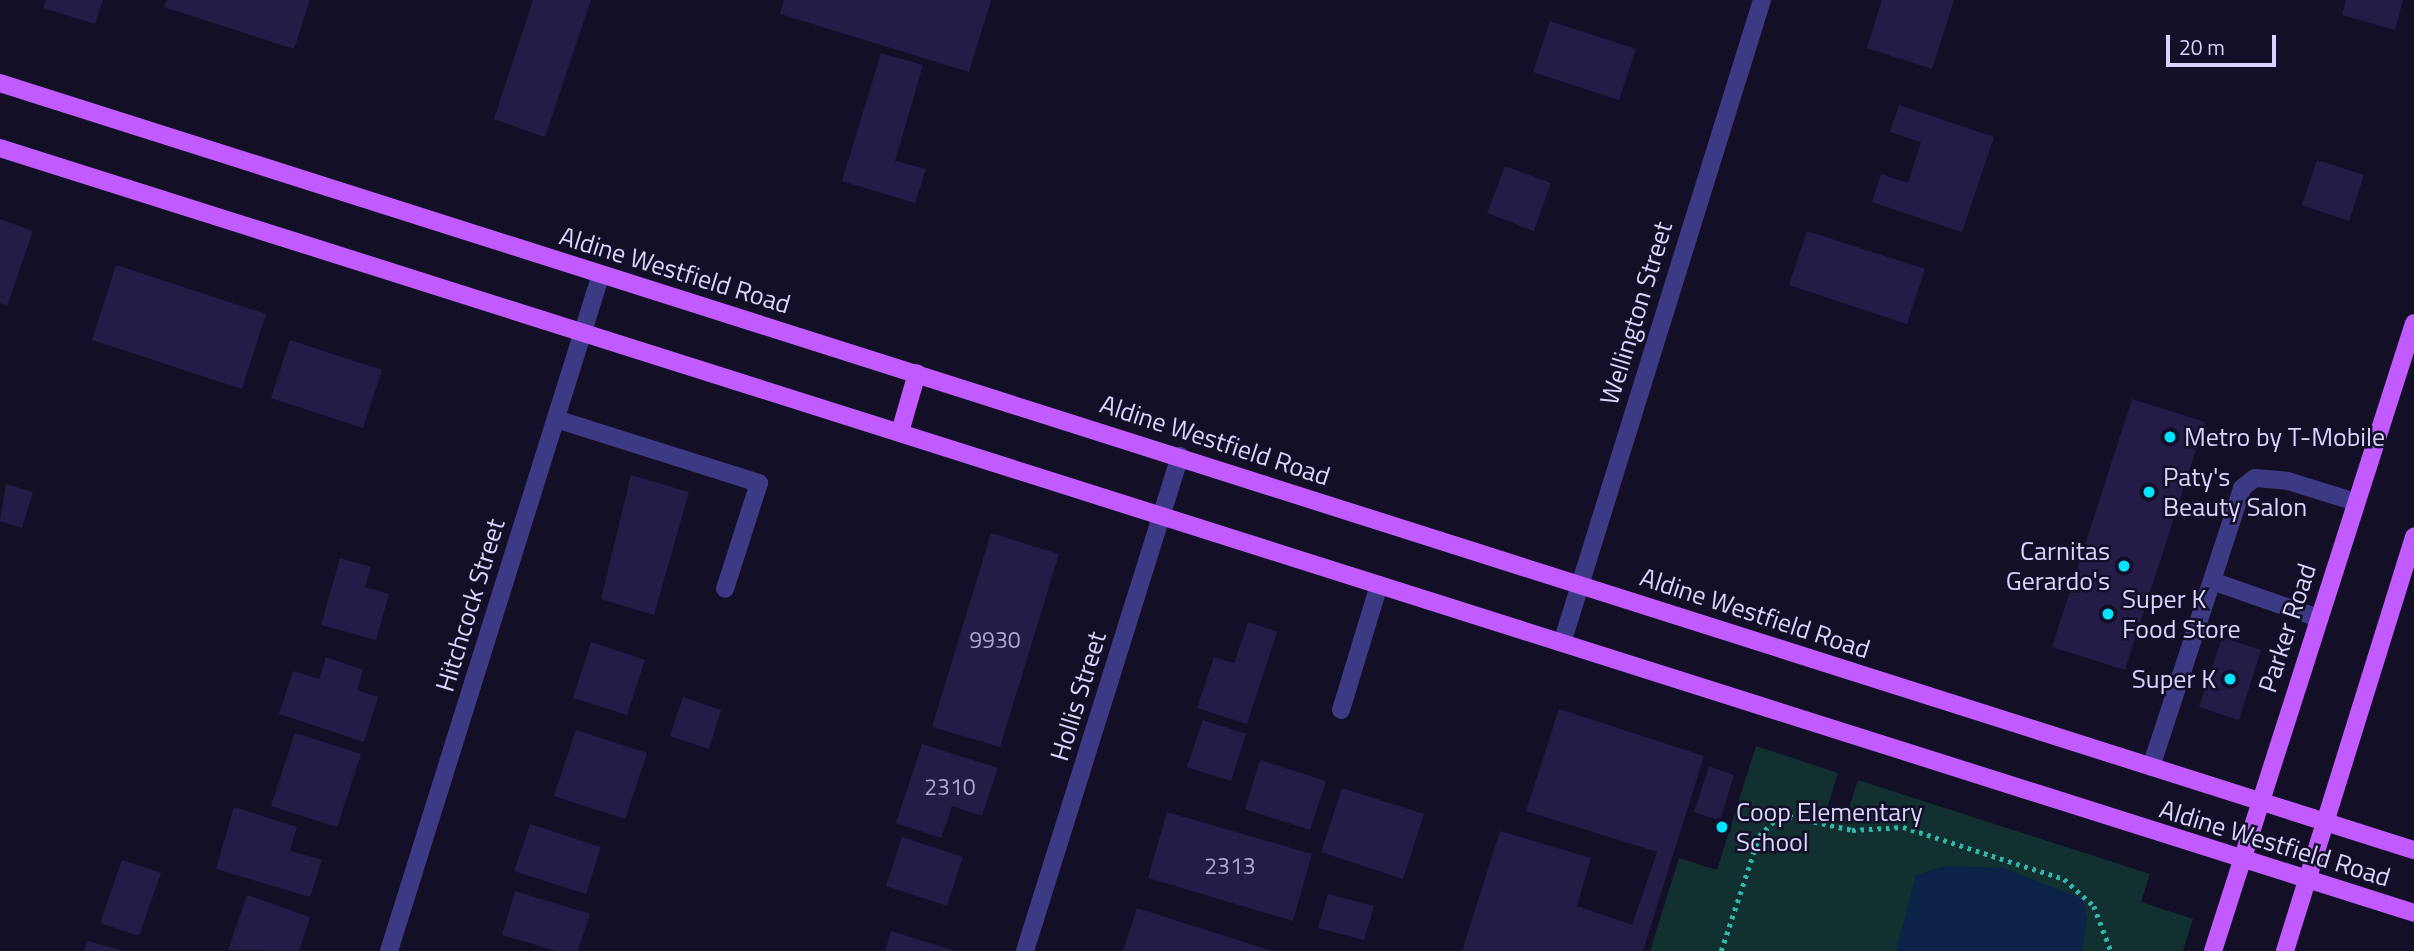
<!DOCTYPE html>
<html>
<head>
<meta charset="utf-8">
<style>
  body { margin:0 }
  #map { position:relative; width:2414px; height:951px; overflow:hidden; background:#130f26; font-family:"Titillium Web",sans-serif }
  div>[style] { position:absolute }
  .green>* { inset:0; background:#12302f }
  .water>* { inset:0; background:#0c2248 }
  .building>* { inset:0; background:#241b47 }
  .path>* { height:4.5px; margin-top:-2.25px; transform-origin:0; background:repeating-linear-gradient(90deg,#2fb8b0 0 3.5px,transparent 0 8.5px) }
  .minor>* { height:18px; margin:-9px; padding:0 9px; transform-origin:9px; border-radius:9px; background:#3d3a85 }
  .major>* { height:18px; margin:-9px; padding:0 9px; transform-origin:9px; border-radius:9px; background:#c25bff }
  .dots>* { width:19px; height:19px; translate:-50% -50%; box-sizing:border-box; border:4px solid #130f26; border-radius:50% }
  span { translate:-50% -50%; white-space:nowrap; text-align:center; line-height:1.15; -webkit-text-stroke:5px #130f26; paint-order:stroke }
  .number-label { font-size:23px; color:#aca6d1 }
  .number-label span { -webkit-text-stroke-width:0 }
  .street-label { font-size:26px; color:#d9d4ff }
  .poi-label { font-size:26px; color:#d9d4ff }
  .left { translate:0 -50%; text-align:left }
  .right { translate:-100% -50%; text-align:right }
  .scale { position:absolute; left:2166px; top:35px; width:110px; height:32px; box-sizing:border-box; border:4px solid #d9d4ff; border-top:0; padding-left:9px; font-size:21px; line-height:24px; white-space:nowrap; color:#d9d4ff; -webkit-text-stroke:5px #130f26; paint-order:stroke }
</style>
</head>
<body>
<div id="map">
  <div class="green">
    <div style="clip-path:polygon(1756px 746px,1838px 773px,1827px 808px,1847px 814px,1858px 780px,2150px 874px,2141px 902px,2193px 919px,2183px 951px,1650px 951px,1679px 858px,1717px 870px)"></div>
  </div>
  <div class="water">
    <div style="clip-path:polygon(1945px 866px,2003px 868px,2083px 899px,2087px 919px,2082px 951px,1896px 951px,1916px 875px)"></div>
  </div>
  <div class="building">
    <div style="clip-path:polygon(46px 0,103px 0,95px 24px,43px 8px)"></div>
    <div style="clip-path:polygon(167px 0,310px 0,294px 49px,164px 7px)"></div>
    <div style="clip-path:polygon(533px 0,591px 0,545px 137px,494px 119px)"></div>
    <div style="clip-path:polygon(784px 0,991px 0,969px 72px,780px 14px)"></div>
    <div style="clip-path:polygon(1882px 0,1954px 0,1932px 69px,1867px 48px)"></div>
    <div style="clip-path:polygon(2346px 0,2403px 0,2395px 30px,2342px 15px)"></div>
    <div style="clip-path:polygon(1550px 21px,1636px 49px,1619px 100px,1533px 72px)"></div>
    <div style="clip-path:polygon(881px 53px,923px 65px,895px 161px,926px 169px,915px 203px,842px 181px)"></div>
    <div style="clip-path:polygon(1899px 105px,1994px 137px,1962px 232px,1872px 202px,1881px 174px,1908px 183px,1921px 142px,1890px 132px)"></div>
    <div style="clip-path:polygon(2317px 160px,2364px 175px,2349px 221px,2302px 205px)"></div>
    <div style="clip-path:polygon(1505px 166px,1551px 183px,1534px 231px,1487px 213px)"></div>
    <div style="clip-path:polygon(0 219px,33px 231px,7px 306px,0 303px)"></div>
    <div style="clip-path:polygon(1807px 231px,1925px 269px,1907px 324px,1789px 285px)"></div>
    <div style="clip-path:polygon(116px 265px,266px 314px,242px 389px,92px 340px)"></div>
    <div style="clip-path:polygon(290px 340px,382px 370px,363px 428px,271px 398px)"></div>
    <div style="clip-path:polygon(2132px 399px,2205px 422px,2125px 670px,2052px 647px)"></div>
    <div style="clip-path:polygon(631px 475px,689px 492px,654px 615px,601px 599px)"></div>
    <div style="clip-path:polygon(6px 484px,33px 492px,22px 528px,0 521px)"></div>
    <div style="clip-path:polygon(991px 533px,1059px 554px,1000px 747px,932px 727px)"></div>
    <div style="clip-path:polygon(340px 558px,371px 567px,365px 587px,389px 594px,376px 640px,321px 625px)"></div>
    <div style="clip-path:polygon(1248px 622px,1277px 632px,1247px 724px,1197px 708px,1214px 657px,1234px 663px)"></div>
    <div style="clip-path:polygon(2222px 637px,2261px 650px,2239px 720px,2199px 707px)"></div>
    <div style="clip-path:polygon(591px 642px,645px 660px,627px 715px,573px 698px)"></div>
    <div style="clip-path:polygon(326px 657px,363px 670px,357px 690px,378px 697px,364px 742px,279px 714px,293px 671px,319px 679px)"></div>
    <div style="clip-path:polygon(683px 697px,721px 710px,709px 749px,670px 736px)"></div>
    <div style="clip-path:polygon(1559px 709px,1704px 756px,1643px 951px,1462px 951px,1500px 831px,1591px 858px,1577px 906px,1632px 925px,1657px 852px,1526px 811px)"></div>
    <div style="clip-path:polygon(1203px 720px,1246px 734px,1231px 781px,1187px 767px)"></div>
    <div style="clip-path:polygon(576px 730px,647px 753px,625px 819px,554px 796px)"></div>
    <div style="clip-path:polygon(295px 733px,361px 754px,337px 827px,271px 806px)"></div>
    <div style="clip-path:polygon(922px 744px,998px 768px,982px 816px,952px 806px,941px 838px,896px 823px)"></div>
    <div style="clip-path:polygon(1260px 760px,1326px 781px,1310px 830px,1245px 809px)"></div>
    <div style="clip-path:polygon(1709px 766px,1734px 775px,1720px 821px,1694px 812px)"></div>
    <div style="clip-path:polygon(1342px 788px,1424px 814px,1403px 879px,1321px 852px)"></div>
    <div style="clip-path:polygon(234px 807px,297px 827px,290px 851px,322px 860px,310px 897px,216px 869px)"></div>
    <div style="clip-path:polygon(1167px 812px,1312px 854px,1293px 921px,1148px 878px)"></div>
    <div style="clip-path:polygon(530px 824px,601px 847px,586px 894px,514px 871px)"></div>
    <div style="clip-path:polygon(902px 837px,963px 857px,947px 906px,886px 886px)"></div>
    <div style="clip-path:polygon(122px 860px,161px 873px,139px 936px,100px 923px)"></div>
    <div style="clip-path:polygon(515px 891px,590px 914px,578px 951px,556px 951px,502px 935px)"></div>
    <div style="clip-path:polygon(1328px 894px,1374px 906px,1364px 940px,1318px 928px)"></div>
    <div style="clip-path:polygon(247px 895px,310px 917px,299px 951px,228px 950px)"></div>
    <div style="clip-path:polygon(1137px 908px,1269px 950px,1269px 951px,1123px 951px)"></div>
    <div style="clip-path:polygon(891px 931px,952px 950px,952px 951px,885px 951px)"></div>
    <div style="clip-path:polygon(88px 941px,120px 950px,120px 951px,84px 951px)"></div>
  </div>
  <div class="path">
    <div style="left:1721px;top:951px;width:121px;rotate:-71.7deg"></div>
    <div style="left:1759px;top:836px;width:25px;rotate:-45deg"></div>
    <div style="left:1777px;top:818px;width:12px;rotate:-9deg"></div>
    <div style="left:1789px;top:816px;width:65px;rotate:12.5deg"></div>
    <div style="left:1852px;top:830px;width:51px;rotate:-3.4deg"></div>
    <div style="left:1903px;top:827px;width:169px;rotate:17.9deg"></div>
    <div style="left:2064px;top:879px;width:40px;rotate:42deg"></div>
    <div style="left:2094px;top:906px;width:48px;rotate:69.3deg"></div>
  </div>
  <div class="minor">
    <div style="left:556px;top:419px;width:213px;rotate:17.5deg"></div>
    <div style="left:759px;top:483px;width:111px;rotate:107.8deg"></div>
    <div style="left:2212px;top:581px;width:112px;rotate:19.2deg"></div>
    <div style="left:1562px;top:643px;width:673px;rotate:-72.72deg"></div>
    <div style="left:1341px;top:710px;width:131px;rotate:-73.1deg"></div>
    <div style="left:2151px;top:767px;width:293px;rotate:-71.9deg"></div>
    <div style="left:2242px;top:488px;width:16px;rotate:-38deg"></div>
    <div style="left:2255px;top:478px;width:33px;rotate:5deg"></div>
    <div style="left:2288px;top:481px;width:71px;rotate:17.2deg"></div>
    <div style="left:389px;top:951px;width:709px;rotate:-72.61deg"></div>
    <div style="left:1025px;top:951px;width:519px;rotate:-72.61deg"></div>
  </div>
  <div class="major">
    <div style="left:0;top:83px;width:2533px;rotate:17.63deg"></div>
    <div style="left:0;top:148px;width:2532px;rotate:17.58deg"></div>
    <div style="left:900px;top:432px;width:61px;rotate:-73.9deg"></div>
    <div style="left:2213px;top:951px;width:659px;rotate:-72.25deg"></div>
    <div style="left:2285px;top:951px;width:434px;rotate:-72.7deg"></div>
  </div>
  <div class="dots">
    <div style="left:2170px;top:437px;background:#00e5ff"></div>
    <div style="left:2149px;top:492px;background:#00e5ff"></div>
    <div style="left:2124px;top:566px;background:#00e5ff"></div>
    <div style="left:2108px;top:614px;background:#00e5ff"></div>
    <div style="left:2230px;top:679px;background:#00e5ff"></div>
    <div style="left:1722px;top:827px;background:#00e5ff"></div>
  </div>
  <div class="number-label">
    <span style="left:995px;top:640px">9930</span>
    <span style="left:950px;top:787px">2310</span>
    <span style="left:1230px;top:866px">2313</span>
  </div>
  <div class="street-label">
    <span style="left:675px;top:270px;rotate:17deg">Aldine Westfield Road</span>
    <span style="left:1636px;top:313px;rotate:-73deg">Wellington Street</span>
    <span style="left:1215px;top:440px;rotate:18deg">Aldine Westfield Road</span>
    <span style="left:470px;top:605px;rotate:-73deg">Hitchcock Street</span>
    <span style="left:1755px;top:613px;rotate:18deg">Aldine Westfield Road</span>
    <span style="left:2287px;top:628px;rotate:-72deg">Parker Road</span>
    <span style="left:1078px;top:696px;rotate:-73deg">Hollis Street</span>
    <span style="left:2275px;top:843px;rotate:17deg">Aldine Westfield Road</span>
  </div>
  <div class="poi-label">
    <span class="left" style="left:2184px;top:437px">Metro by T-Mobile</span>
    <span class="left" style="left:2163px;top:492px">Paty's<br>Beauty Salon</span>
    <span class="right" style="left:2110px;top:566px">Carnitas<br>Gerardo's</span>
    <span class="left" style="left:2122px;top:614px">Super K<br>Food Store</span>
    <span class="right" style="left:2216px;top:679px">Super K</span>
    <span class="left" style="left:1736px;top:827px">Coop Elementary<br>School</span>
  </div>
  <div class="scale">20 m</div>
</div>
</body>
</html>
